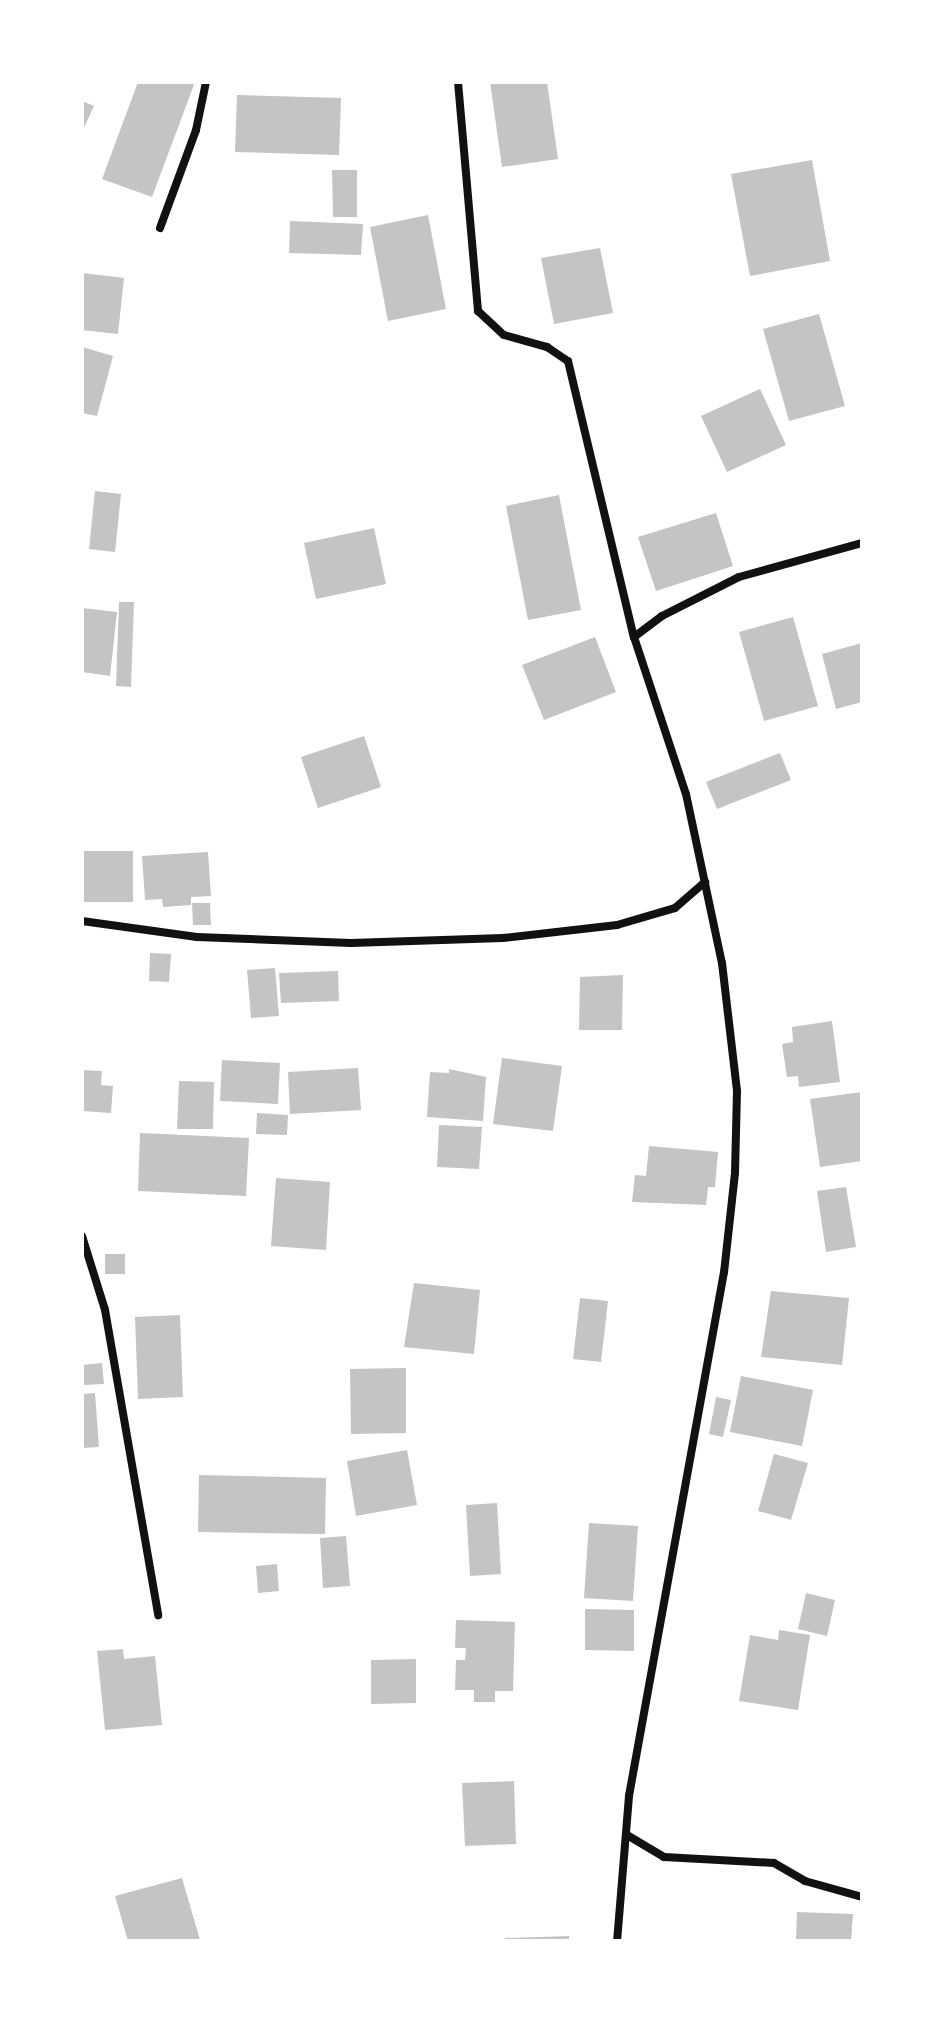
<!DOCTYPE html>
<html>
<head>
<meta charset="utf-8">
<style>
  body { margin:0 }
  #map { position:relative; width:944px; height:2023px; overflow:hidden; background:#fff; font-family:"Varela Round",sans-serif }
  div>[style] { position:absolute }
  .building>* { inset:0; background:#c4c4c4 }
  .minor>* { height:8px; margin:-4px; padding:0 4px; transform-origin:4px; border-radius:4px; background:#111 }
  span { translate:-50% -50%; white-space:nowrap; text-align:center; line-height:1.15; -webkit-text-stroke:6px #fff; paint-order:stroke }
  .frame { position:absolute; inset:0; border:84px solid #fff; pointer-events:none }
</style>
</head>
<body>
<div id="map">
  <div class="building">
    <div style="clip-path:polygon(138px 82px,195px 82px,152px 197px,102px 179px)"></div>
    <div style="clip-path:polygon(490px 82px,547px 82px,558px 159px,502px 167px)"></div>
    <div style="clip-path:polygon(237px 95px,341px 98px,339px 155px,235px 152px)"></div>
    <div style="clip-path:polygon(82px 101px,94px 106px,82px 132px)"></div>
    <div style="clip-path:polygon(812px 160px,830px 261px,750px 276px,731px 174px)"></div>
    <div style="clip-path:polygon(332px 170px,357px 170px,357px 217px,333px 217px)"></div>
    <div style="clip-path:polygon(428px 215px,446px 309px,388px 321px,370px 227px)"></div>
    <div style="clip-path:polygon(290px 221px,363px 224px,361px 255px,289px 253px)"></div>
    <div style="clip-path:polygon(600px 248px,613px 313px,554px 324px,541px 258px)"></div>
    <div style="clip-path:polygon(82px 273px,124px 278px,118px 334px,82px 330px)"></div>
    <div style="clip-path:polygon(819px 314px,845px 406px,789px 421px,763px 329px)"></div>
    <div style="clip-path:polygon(82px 347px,113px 356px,97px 416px,82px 413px)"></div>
    <div style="clip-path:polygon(760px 389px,786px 445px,727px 472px,701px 416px)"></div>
    <div style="clip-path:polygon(95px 491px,121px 494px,115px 552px,89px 549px)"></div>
    <div style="clip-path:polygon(559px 495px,581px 610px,528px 620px,506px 506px)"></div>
    <div style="clip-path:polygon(716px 513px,733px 566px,656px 591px,638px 537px)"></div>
    <div style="clip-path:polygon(374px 528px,386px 584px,316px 599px,304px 543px)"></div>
    <div style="clip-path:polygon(119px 602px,134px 602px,131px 687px,116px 686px)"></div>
    <div style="clip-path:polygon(82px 608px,117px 612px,110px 676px,82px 672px)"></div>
    <div style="clip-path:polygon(793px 617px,818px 706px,764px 721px,739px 632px)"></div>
    <div style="clip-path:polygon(595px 637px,616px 692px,544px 720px,522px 665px)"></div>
    <div style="clip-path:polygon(862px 643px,862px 702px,836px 709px,822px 654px)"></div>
    <div style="clip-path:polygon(364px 736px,381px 787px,318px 808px,301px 757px)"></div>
    <div style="clip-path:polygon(780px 753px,791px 780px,717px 809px,706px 782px)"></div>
    <div style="clip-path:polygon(82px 851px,133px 851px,133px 902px,82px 902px)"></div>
    <div style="clip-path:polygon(208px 852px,211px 896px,191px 897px,191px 905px,163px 907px,162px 899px,145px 900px,142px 856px)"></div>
    <div style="clip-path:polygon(192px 903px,210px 903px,211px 925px,193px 925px)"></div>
    <div style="clip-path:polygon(150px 953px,171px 954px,169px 982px,149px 981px)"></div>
    <div style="clip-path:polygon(275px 968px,279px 1016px,251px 1018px,247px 970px)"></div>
    <div style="clip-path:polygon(338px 971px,339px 1001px,281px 1003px,279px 973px)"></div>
    <div style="clip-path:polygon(623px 975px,622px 1030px,579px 1030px,580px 977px)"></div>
    <div style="clip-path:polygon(832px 1021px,840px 1082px,799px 1087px,798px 1076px,787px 1077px,782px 1044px,793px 1042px,792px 1027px)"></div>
    <div style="clip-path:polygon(502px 1058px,562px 1066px,553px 1131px,493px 1124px)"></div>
    <div style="clip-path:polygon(222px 1060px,280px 1063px,278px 1104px,220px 1101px)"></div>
    <div style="clip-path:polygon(358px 1068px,361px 1110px,290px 1114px,288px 1072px)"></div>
    <div style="clip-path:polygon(449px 1069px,486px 1077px,483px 1121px,427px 1117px,430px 1072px,449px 1073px)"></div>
    <div style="clip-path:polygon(82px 1070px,102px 1071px,101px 1085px,113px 1086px,111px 1113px,82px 1111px)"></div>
    <div style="clip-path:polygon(179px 1081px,214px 1082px,213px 1129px,177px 1129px)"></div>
    <div style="clip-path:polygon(862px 1092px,862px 1161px,820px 1167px,810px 1099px)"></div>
    <div style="clip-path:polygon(257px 1113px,288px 1115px,287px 1135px,256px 1134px)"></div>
    <div style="clip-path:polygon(439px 1125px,482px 1127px,479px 1169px,437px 1167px)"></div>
    <div style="clip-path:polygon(140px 1133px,249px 1138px,246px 1196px,138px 1191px)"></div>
    <div style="clip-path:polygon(649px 1146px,718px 1152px,715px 1187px,708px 1187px,706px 1205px,632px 1202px,635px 1175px,646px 1176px)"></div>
    <div style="clip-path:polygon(276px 1178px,330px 1182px,326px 1250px,271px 1246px)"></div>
    <div style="clip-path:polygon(846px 1187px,856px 1247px,826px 1252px,817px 1191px)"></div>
    <div style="clip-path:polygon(105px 1254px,125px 1254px,125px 1274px,105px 1274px)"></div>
    <div style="clip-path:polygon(414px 1283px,480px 1290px,474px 1354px,404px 1347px)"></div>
    <div style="clip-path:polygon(771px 1291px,849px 1298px,842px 1365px,761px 1357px)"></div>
    <div style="clip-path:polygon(580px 1298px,608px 1301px,601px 1362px,573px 1359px)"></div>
    <div style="clip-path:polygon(180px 1315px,183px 1397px,138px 1399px,135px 1317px)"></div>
    <div style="clip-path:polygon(102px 1363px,104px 1384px,83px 1385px,82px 1365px)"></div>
    <div style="clip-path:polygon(406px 1368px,406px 1433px,351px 1434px,350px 1369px)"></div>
    <div style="clip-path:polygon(741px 1376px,813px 1390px,802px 1446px,730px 1432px)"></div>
    <div style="clip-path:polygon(95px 1393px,99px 1447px,82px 1448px,82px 1394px)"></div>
    <div style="clip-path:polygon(716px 1397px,731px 1400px,723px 1437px,709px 1434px)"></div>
    <div style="clip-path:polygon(407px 1450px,417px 1505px,356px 1516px,347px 1461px)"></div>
    <div style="clip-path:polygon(774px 1454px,808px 1463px,791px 1520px,758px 1511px)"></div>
    <div style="clip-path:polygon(199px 1475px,326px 1478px,325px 1534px,198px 1532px)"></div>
    <div style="clip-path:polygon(497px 1503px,501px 1574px,470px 1576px,466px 1505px)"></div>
    <div style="clip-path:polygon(589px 1523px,638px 1526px,633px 1601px,584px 1598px)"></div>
    <div style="clip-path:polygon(346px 1536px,350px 1586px,323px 1588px,320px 1538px)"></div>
    <div style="clip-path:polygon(277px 1564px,279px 1591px,258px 1593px,256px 1566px)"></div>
    <div style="clip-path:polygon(806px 1593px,835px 1600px,827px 1636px,798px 1629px)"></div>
    <div style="clip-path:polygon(585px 1609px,634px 1610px,634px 1651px,585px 1650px)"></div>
    <div style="clip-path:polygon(456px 1620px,515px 1622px,513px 1691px,495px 1691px,495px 1702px,474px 1702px,474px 1690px,455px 1690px,456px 1660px,465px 1660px,466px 1648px,455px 1648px)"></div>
    <div style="clip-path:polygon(779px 1630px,810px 1635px,798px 1710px,739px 1701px,750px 1635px,778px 1640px)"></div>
    <div style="clip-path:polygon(123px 1649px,124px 1659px,155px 1656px,162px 1725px,105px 1730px,97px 1651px)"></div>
    <div style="clip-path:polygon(416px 1659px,416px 1703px,371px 1704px,371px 1660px)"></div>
    <div style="clip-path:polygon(514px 1781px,516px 1844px,465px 1846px,462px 1783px)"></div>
    <div style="clip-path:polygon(182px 1878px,200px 1940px,128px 1941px,115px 1896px)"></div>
    <div style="clip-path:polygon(797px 1912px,853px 1914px,851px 1941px,796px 1941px)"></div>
    <div style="clip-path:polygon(569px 1936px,569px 1941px,505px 1941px,505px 1938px)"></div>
  </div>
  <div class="minor">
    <div style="left:458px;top:82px;width:230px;rotate:85deg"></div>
    <div style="left:478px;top:311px;width:35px;rotate:43deg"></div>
    <div style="left:504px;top:335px;width:45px;rotate:15.6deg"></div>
    <div style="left:547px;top:347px;width:25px;rotate:34deg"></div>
    <div style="left:568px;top:361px;width:284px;rotate:76.6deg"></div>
    <div style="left:634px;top:637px;width:165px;rotate:71.7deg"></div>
    <div style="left:686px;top:794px;width:173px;rotate:78deg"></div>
    <div style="left:722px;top:963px;width:129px;rotate:83.3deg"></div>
    <div style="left:737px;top:1091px;width:82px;rotate:91.4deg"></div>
    <div style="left:735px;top:1173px;width:100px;rotate:96.3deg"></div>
    <div style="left:724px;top:1272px;width:533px;rotate:100.28deg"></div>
    <div style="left:629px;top:1796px;width:145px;rotate:94.7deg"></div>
    <div style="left:160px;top:228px;width:104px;rotate:-69.8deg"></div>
    <div style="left:196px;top:130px;width:49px;rotate:-78.2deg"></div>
    <div style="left:634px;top:637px;width:35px;rotate:-37deg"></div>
    <div style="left:662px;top:616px;width:86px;rotate:-26.9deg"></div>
    <div style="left:739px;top:577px;width:128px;rotate:-15.5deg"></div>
    <div style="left:82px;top:921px;width:116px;rotate:7.9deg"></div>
    <div style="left:197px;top:937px;width:154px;rotate:2.2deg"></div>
    <div style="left:351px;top:943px;width:152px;rotate:-1.9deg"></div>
    <div style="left:503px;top:938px;width:115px;rotate:-6.5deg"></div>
    <div style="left:617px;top:925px;width:60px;rotate:-16.3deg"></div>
    <div style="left:675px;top:908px;width:40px;rotate:-41deg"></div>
    <div style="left:82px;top:1236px;width:77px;rotate:72.7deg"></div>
    <div style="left:105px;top:1310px;width:310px;rotate:80.1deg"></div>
    <div style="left:627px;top:1835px;width:43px;rotate:30.7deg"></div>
    <div style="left:664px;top:1857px;width:110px;rotate:3.1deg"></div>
    <div style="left:774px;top:1863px;width:36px;rotate:30deg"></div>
    <div style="left:805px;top:1881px;width:59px;rotate:15.7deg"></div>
  </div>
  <div class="frame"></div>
</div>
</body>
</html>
